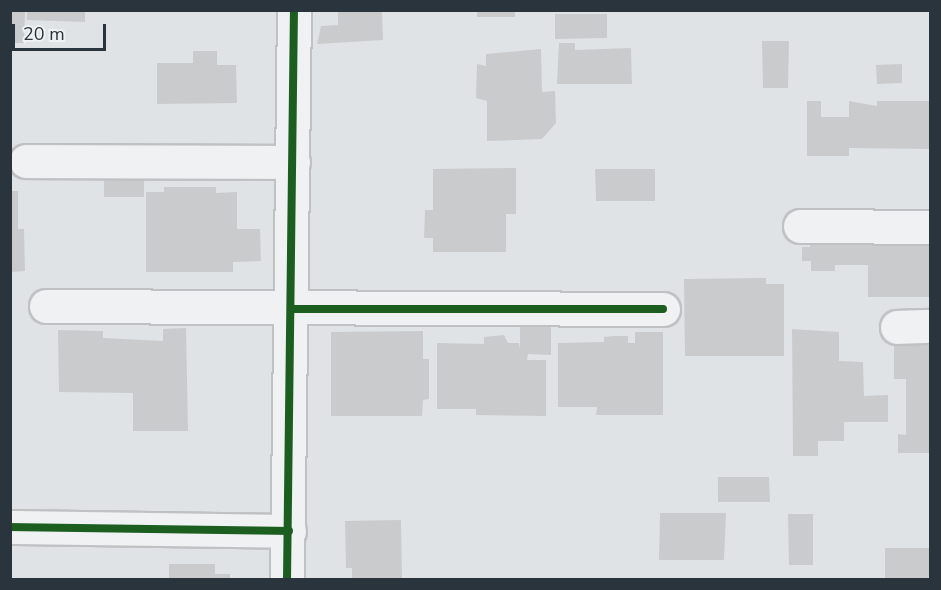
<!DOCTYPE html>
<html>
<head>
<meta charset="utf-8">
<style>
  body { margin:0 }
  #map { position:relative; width:941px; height:590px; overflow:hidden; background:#e0e3e5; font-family:"Nunito Sans",sans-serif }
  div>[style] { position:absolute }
  .building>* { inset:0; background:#c9cbcd }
  .roads { filter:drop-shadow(2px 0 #bfc1c3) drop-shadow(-2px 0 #bfc1c3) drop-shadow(0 2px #bfc1c3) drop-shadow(0 -2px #bfc1c3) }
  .minor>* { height:33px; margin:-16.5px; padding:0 16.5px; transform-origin:16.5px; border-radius:16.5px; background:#eff1f2 }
  .cycleway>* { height:8px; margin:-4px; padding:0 4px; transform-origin:4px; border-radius:4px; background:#1b5e20 }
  span { translate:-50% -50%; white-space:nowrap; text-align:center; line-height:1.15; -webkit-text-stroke:4.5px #eef2f4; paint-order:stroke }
  .frame { position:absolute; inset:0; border:12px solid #2a343c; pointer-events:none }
  .scale { position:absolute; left:12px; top:24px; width:94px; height:27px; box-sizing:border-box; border:3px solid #2a343c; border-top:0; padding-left:8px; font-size:18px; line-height:21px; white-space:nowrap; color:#2a343c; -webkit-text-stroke:4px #eef2f4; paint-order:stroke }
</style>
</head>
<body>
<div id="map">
  <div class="building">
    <div style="clip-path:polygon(10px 10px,25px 10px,24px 43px,10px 43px)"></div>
    <div style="clip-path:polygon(27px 10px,85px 10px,85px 22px,27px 20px)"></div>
    <div style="clip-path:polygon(338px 10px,382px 10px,383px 40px,317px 44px,321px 26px,338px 25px)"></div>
    <div style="clip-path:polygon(477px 10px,515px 10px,515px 17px,477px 17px)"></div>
    <div style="clip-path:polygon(555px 14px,607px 14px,607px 38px,555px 39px)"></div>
    <div style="clip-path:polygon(762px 41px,789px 41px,788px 88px,763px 88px)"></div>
    <div style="clip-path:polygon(559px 43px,575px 43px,575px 50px,631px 48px,632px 84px,557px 84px)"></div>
    <div style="clip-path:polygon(541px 49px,542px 92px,555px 91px,556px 123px,542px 139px,487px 141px,487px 101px,476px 98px,477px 64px,486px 66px,486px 54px)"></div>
    <div style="clip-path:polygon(193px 51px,217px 51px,217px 65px,236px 65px,237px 103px,157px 104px,157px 63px,193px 63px)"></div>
    <div style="clip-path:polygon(902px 64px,902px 83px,877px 84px,876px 65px)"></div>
    <div style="clip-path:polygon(807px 101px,821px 101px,821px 117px,849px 117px,849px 101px,877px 106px,877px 101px,930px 101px,930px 149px,849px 148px,849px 156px,807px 156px)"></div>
    <div style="clip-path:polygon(516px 168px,516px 214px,506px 214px,506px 252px,433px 252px,433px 238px,424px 238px,425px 210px,433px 210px,433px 169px)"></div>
    <div style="clip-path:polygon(595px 169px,655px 169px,655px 201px,596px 201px)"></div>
    <div style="clip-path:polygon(144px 176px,144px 197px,104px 197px,104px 177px)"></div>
    <div style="clip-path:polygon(164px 187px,216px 187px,216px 193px,237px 192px,237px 229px,260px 229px,261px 261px,233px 262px,233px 272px,146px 272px,146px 192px,164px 192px)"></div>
    <div style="clip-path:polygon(10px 191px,18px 191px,18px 229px,24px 229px,25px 271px,10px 272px)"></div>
    <div style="clip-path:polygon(811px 227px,930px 227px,930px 297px,868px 297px,868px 265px,835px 265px,835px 271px,811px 271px,811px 261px,802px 261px,802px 247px,810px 247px)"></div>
    <div style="clip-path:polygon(766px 278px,766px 284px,784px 284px,784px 356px,685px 356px,684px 279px)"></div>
    <div style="clip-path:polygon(520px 324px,551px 324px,551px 355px,528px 354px,527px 360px,546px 360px,546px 416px,476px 415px,476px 409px,437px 409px,437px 343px,484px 344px,484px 337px,504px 335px,508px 343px,519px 343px,520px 349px)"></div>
    <div style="clip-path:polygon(186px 328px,188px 431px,133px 431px,133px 393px,59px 392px,58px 330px,103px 331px,103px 338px,163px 341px,163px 329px)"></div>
    <div style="clip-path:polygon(792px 329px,839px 332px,839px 361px,863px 362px,864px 396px,888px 395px,888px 422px,844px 422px,844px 441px,818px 441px,818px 456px,793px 456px)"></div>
    <div style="clip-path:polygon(423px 331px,423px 359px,429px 359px,429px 399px,423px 400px,422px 416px,331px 416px,331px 332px)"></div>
    <div style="clip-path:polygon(635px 332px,663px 332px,663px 415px,596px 415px,597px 407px,558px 407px,558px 343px,604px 342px,604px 337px,614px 336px,628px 336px,628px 343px,635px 343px)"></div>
    <div style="clip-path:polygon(894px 344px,930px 344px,930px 453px,898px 453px,898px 434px,906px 435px,906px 379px,894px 379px)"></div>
    <div style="clip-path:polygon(718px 477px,769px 477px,770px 502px,718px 502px)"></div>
    <div style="clip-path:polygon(660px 513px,726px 513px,724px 560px,659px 560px)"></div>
    <div style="clip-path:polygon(788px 514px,813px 514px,813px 565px,789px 565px)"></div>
    <div style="clip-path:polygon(401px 520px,402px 580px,352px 580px,352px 568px,346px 568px,345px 521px)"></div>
    <div style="clip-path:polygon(885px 548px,930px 548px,930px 580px,885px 580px)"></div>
    <div style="clip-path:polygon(169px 564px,215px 564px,215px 574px,230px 574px,230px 580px,169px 580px)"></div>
  </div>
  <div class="roads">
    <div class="minor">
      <div style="left:26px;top:161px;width:267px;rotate:0.2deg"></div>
      <div style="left:800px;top:226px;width:130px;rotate:0.4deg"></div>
      <div style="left:46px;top:306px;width:617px;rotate:0.28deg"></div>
      <div style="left:897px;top:327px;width:33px;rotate:-2deg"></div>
      <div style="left:10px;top:527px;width:279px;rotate:0.8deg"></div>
      <div style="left:287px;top:580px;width:570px;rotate:-89.3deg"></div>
    </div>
  </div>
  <div class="cycleway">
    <div style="left:292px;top:309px;width:371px"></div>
    <div style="left:10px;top:527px;width:279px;rotate:0.8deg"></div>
    <div style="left:287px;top:580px;width:570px;rotate:-89.3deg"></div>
  </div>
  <div class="frame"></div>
  <div class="scale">20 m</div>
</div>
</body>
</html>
